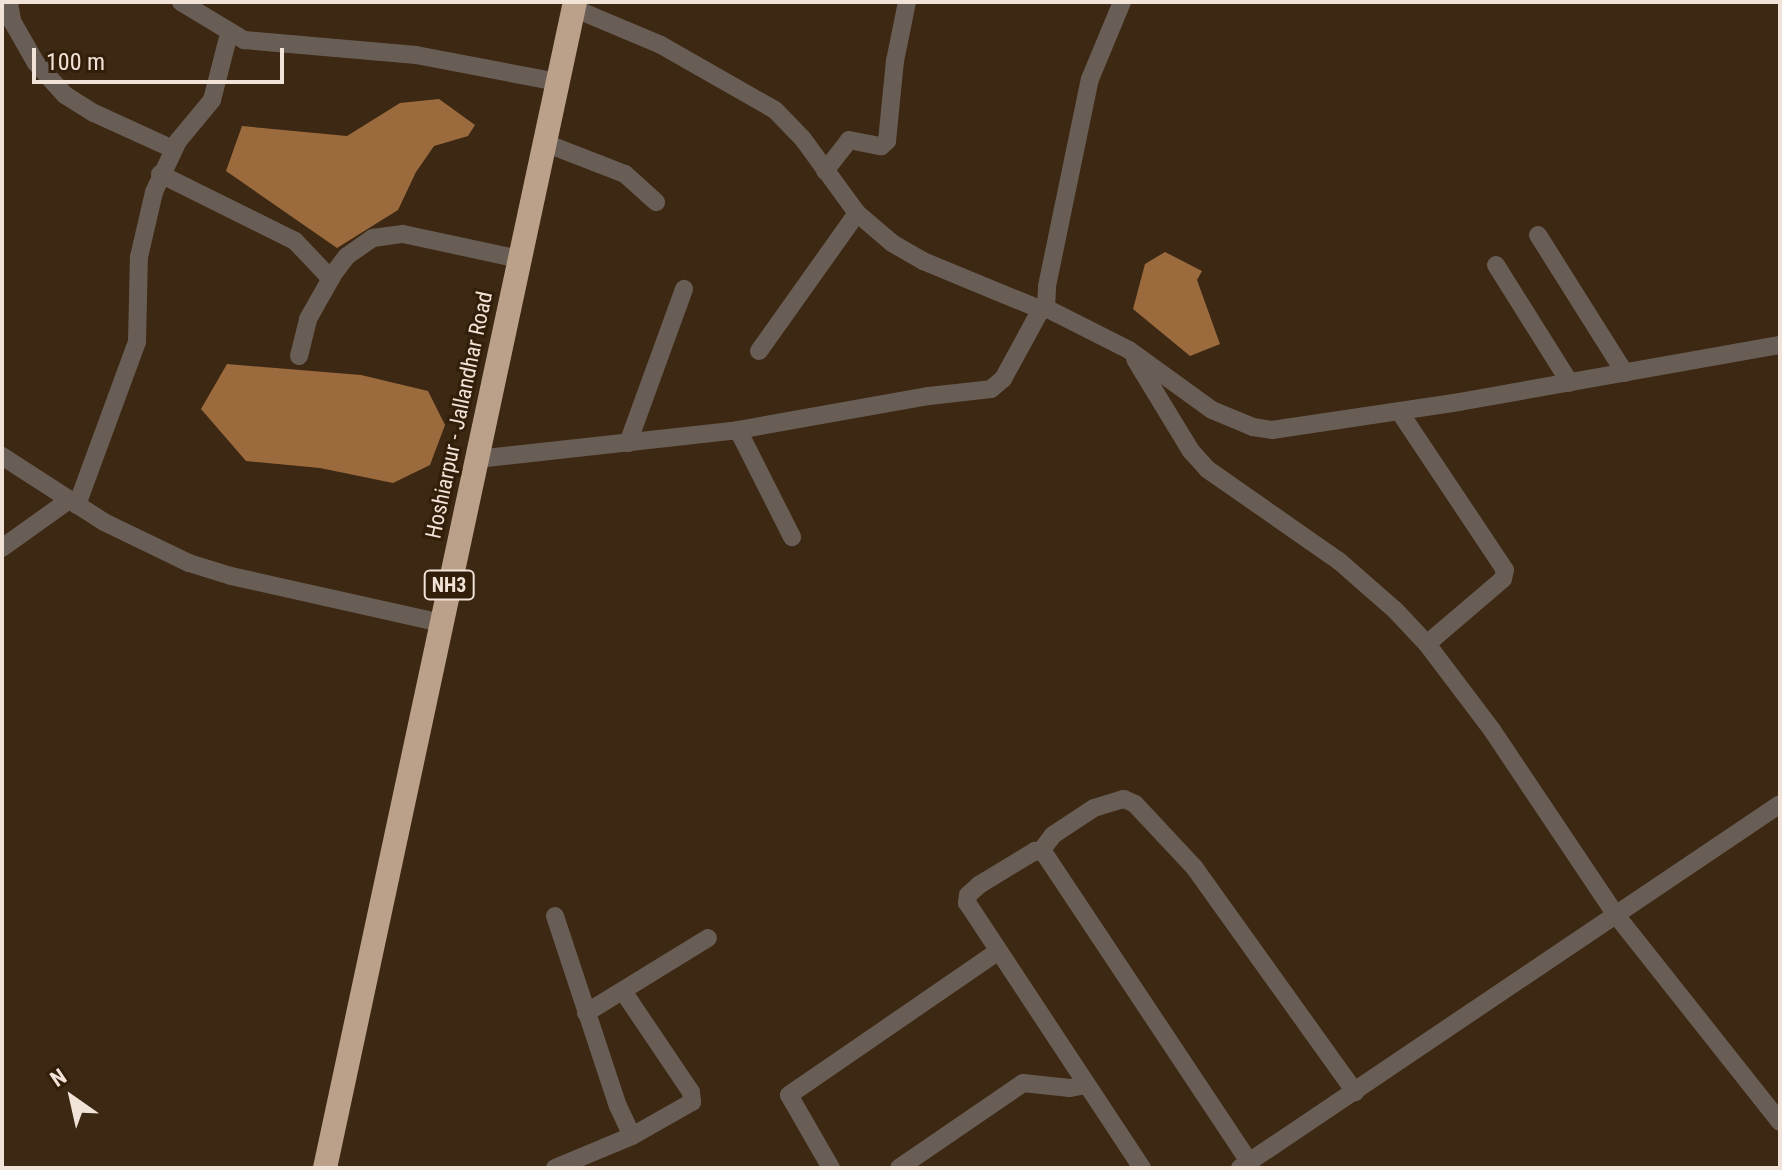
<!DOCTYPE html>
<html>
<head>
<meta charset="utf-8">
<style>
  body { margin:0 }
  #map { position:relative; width:1782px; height:1170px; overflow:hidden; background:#3d2814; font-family:"Roboto Condensed",sans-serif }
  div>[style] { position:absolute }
  .water>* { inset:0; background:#9b6b3d }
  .minor>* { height:18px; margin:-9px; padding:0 9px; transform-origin:9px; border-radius:9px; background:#695e55 }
  .highway>* { height:24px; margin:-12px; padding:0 12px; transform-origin:12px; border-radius:12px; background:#bca18a }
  span { translate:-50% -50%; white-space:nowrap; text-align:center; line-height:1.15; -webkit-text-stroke:6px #331e0a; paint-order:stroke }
  .shield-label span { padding:2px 6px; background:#331e0a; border:2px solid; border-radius:6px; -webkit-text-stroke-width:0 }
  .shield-label { font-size:20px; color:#f1e3d7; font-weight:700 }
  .street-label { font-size:22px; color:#f1e3d7 }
  .frame { position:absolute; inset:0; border:4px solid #f1e3d7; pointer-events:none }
  .north { position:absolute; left:32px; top:1058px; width:80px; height:80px; -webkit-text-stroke:6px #331e0a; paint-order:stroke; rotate:326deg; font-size:22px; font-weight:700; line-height:32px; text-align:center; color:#f1e3d7 }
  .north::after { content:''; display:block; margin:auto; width:28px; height:36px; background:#f1e3d7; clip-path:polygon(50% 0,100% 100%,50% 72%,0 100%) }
  .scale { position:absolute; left:32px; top:48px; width:252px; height:36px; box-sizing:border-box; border:4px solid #f1e3d7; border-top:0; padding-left:10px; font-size:24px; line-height:28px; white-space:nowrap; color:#f1e3d7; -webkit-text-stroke:6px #331e0a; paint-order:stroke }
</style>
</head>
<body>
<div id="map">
  <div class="water">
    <div style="clip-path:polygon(439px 99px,475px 125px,468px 136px,434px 146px,416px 172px,398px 210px,337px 248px,226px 171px,242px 126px,347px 136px,400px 103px)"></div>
    <div style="clip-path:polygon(1165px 252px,1202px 271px,1197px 280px,1220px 344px,1190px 356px,1133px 309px,1145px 264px)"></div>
    <div style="clip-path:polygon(227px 364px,361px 375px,428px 391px,445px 425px,430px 465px,393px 483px,320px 468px,246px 461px,201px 409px)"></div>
  </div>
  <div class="minor">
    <div style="left:9px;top:2px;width:19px;rotate:81deg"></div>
    <div style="left:12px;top:21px;width:48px;rotate:60.3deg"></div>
    <div style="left:36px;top:63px;width:43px;rotate:47.8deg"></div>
    <div style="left:65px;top:95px;width:34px;rotate:32deg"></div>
    <div style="left:94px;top:113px;width:87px;rotate:24.5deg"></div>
    <div style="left:181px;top:2px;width:74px;rotate:31.1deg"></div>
    <div style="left:244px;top:40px;width:173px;rotate:5deg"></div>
    <div style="left:416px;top:55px;width:145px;rotate:10.8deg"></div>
    <div style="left:573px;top:8px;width:95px;rotate:22.8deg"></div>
    <div style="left:661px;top:45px;width:131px;rotate:29.7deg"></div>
    <div style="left:775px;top:110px;width:40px;rotate:46deg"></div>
    <div style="left:803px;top:139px;width:92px;rotate:53.9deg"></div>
    <div style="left:857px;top:213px;width:46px;rotate:40.6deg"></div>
    <div style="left:892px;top:243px;width:36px;rotate:30deg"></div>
    <div style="left:923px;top:261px;width:129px;rotate:22.4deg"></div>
    <div style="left:545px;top:143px;width:86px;rotate:21.2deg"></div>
    <div style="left:625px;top:174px;width:42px;rotate:42.1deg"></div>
    <div style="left:825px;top:171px;width:39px;rotate:-52deg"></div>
    <div style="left:849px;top:140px;width:33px;rotate:11deg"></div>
    <div style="left:881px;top:146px;width:8px;rotate:-40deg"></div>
    <div style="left:887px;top:141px;width:80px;rotate:-84.3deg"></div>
    <div style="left:895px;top:61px;width:60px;rotate:-78.5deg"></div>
    <div style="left:160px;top:174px;width:151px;rotate:26.4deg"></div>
    <div style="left:295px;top:241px;width:52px;rotate:46.5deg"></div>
    <div style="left:1538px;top:235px;width:163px;rotate:57.8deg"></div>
    <div style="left:1496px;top:265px;width:139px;rotate:57.9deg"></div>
    <div style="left:1046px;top:308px;width:22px;rotate:-87deg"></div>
    <div style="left:1047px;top:286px;width:211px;rotate:-78.3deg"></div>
    <div style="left:1090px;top:79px;width:83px;rotate:-67.4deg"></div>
    <div style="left:759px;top:351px;width:169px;rotate:-54.6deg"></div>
    <div style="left:299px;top:356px;width:38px;rotate:-76deg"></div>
    <div style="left:308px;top:319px;width:53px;rotate:-60.5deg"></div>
    <div style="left:334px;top:273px;width:21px;rotate:-53deg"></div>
    <div style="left:347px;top:256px;width:32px;rotate:-35deg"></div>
    <div style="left:373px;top:238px;width:30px;rotate:-8deg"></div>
    <div style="left:403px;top:234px;width:120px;rotate:12.1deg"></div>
    <div style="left:1135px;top:359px;width:108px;rotate:58.7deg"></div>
    <div style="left:1191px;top:451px;width:24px;rotate:48deg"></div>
    <div style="left:1207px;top:469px;width:161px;rotate:34.9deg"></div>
    <div style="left:1339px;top:561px;width:74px;rotate:41.2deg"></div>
    <div style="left:1395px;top:610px;width:47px;rotate:46.7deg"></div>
    <div style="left:1427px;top:644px;width:108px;rotate:52.9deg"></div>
    <div style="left:1492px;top:730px;width:223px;rotate:56.2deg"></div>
    <div style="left:1616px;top:915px;width:264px;rotate:51.6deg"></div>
    <div style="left:1399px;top:411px;width:191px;rotate:56.3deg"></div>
    <div style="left:1505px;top:570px;width:9px;rotate:103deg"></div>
    <div style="left:1503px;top:579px;width:100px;rotate:139.5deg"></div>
    <div style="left:738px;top:430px;width:120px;rotate:63.2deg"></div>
    <div style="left:628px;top:443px;width:164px;rotate:-70deg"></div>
    <div style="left:2px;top:456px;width:121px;rotate:32.9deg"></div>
    <div style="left:104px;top:522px;width:94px;rotate:25.8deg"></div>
    <div style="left:189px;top:563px;width:44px;rotate:17.2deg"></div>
    <div style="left:231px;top:576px;width:215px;rotate:12.6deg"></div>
    <div style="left:477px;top:459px;width:263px;rotate:-6.3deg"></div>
    <div style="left:738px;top:430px;width:194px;rotate:-10.1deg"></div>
    <div style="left:929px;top:396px;width:62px;rotate:-6.4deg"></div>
    <div style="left:991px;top:389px;width:16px;rotate:-40deg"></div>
    <div style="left:1003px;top:379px;width:75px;rotate:-61.4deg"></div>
    <div style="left:1039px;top:313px;width:9px;rotate:-36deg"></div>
    <div style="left:1046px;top:308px;width:93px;rotate:26.8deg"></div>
    <div style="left:1129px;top:350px;width:102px;rotate:35.9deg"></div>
    <div style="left:1212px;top:410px;width:44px;rotate:22.5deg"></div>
    <div style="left:1253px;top:427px;width:19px;rotate:9deg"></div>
    <div style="left:1272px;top:430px;width:189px;rotate:-8.5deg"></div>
    <div style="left:1459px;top:402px;width:326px;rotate:-10.1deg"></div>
    <div style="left:77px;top:505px;width:174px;rotate:-69.8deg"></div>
    <div style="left:137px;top:342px;width:85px;rotate:-88.7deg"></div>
    <div style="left:139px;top:257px;width:67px;rotate:-77deg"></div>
    <div style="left:154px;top:192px;width:56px;rotate:-64.8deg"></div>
    <div style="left:178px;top:141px;width:53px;rotate:-50.3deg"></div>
    <div style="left:212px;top:100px;width:68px;rotate:-75.6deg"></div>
    <div style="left:2px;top:548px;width:82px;rotate:-35.6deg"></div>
    <div style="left:1041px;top:851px;width:20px;rotate:-53deg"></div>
    <div style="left:1053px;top:835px;width:49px;rotate:-33.4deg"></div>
    <div style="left:1094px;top:808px;width:31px;rotate:-17deg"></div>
    <div style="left:1124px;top:799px;width:12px;rotate:24deg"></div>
    <div style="left:1135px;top:804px;width:86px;rotate:46.9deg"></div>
    <div style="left:1194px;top:867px;width:277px;rotate:54.4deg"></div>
    <div style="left:555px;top:916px;width:200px;rotate:71.7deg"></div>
    <div style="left:618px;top:1106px;width:33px;rotate:65deg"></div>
    <div style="left:586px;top:1013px;width:143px;rotate:-31.6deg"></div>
    <div style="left:555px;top:1168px;width:83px;rotate:-22.6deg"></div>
    <div style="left:632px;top:1136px;width:69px;rotate:-29.5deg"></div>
    <div style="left:692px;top:1102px;width:10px;rotate:-96deg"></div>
    <div style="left:691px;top:1092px;width:122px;rotate:-124deg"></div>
    <div style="left:831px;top:1168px;width:84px;rotate:-119.9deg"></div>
    <div style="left:789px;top:1095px;width:252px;rotate:-34.5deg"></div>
    <div style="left:899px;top:1168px;width:150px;rotate:-34.4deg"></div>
    <div style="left:1023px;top:1083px;width:47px;rotate:6.1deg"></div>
    <div style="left:1070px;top:1088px;width:15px;rotate:-11deg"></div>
    <div style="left:1142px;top:1168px;width:318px;rotate:-123.4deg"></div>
    <div style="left:967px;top:903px;width:8px;rotate:-83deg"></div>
    <div style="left:968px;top:895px;width:15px;rotate:-42deg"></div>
    <div style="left:979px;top:885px;width:66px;rotate:-31.3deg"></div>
    <div style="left:1035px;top:851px;width:9px;rotate:13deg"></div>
    <div style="left:1044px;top:853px;width:371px;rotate:56.4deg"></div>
    <div style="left:1240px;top:1168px;width:651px;rotate:-33.98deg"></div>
  </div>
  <div class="highway">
    <div style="left:325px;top:1168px;width:1192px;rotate:-77.9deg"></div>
  </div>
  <div class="shield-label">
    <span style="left:449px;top:585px">NH3</span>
  </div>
  <div class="street-label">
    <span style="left:459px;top:415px;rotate:-78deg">Hoshiarpur - Jallandhar Road</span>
  </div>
  <div class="frame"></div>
  <div class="north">N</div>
  <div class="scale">100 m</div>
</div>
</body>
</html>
